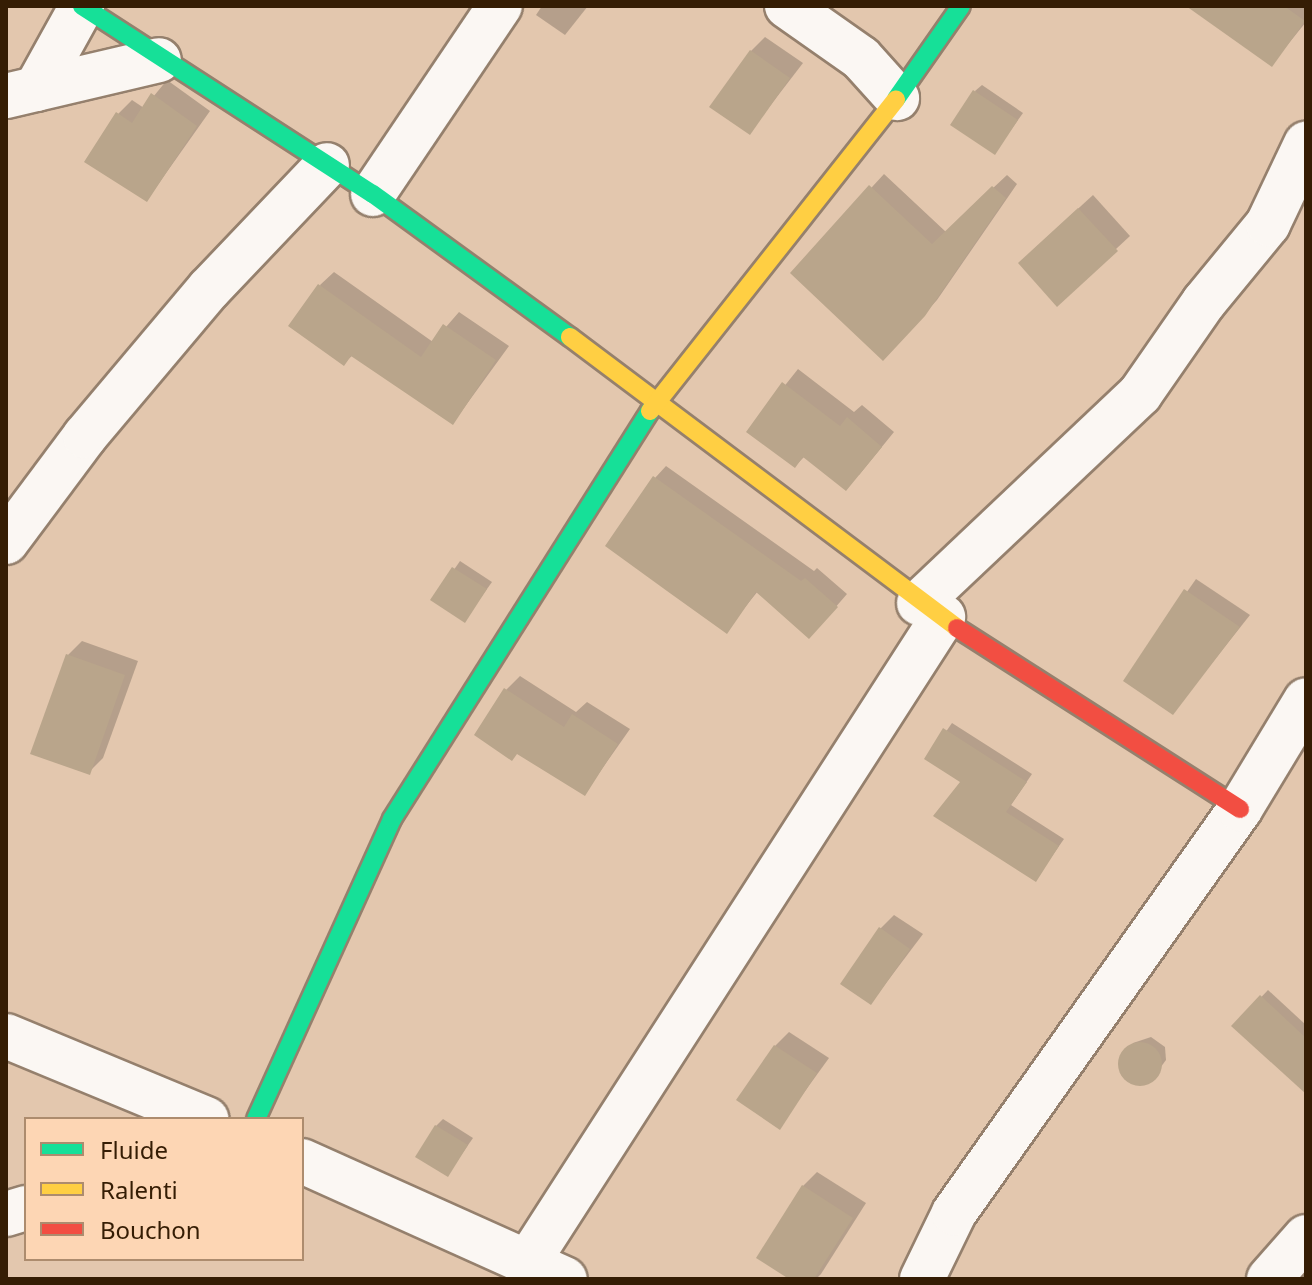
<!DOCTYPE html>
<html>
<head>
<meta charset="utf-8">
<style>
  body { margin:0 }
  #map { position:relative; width:1312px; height:1285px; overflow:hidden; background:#e3c7ae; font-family:"Noto Sans",sans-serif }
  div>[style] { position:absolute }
  .shadow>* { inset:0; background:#0003 }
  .building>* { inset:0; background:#b9a58b }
  .round { border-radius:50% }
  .roads { filter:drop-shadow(2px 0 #95806d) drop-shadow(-2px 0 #95806d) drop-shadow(0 2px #95806d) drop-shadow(0 -2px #95806d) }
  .street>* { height:44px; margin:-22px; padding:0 22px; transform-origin:22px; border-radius:22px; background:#fbf7f3 }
  .fast>* { height:18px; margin:-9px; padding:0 9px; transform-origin:9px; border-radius:9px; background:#16e098 }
  .slow>* { height:18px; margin:-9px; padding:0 9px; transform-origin:9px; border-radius:9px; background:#ffcf43 }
  .jam>* { height:18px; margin:-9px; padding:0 9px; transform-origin:9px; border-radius:9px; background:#f24e42 }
  span { translate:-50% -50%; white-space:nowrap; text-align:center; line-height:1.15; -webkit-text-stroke:8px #fdd6b4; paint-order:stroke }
  .frame { position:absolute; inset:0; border:8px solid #351d04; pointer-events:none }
  .legend { position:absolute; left:24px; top:1117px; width:280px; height:144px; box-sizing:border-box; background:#fdd6b4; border:2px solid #ad8c6e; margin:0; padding:10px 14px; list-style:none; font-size:24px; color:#351d04 }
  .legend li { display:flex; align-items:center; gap:16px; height:40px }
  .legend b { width:40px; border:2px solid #ad8c6e }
</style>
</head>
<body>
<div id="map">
  <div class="shadow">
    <div style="clip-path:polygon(542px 6px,588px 6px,565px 35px,536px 15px)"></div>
    <div style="clip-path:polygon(1224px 6px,1306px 6px,1306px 22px,1272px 64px)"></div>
    <div style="clip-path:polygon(765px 37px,803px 63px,749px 133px,751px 51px)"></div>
    <div style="clip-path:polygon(167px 80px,210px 111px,147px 200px,118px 114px,132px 100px,144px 108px)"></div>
    <div style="clip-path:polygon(982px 85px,1023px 113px,995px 152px,975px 91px)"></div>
    <div style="clip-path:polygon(884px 174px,946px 232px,1007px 175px,1017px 184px,937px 300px,896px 345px,793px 273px)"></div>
    <div style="clip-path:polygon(1093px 195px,1130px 236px,1116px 249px,1034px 249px)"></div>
    <div style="clip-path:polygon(334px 272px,433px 342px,459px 312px,509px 346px,453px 423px,353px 355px,344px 363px,320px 285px)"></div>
    <div style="clip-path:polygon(798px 369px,854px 412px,862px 405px,894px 432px,859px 475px,805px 456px,795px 466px,748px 432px)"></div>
    <div style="clip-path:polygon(666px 466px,814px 571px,817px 568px,847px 594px,821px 624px,758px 591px,726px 631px,655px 478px)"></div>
    <div style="clip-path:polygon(460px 561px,492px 582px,464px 621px,433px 600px)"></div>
    <div style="clip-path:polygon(1196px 579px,1250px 615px,1173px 712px,1125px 680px)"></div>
    <div style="clip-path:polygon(82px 641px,138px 661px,103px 758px,89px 772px,68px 655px)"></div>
    <div style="clip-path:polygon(520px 676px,576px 712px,587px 702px,630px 729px,585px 793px,506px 690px)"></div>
    <div style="clip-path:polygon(952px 723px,1032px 774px,1011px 805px,1064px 839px,1036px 879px,962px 781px,927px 759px)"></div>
    <div style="clip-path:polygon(894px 915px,923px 934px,871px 1003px,880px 929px)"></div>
    <div style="clip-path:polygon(1268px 990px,1306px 1025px,1306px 1089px,1234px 1026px)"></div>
    <div style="clip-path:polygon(789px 1032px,829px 1058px,779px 1127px,775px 1046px)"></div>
    <div style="clip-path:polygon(1151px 1037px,1165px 1047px,1166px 1060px,1152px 1079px,1131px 1084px,1120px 1065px,1133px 1043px)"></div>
    <div style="clip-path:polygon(443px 1119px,473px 1138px,448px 1174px,436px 1126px)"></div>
    <div style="clip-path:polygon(817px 1172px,866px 1203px,821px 1274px,816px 1279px,793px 1279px,803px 1186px)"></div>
  </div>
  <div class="building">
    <div style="clip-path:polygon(1186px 6px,1284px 6px,1305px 21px,1272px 67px)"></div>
    <div style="clip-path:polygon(750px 50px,790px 78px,750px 135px,709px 107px)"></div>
    <div style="clip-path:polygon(973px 90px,1018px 120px,995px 155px,950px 125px)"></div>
    <div style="clip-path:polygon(151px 93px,197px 126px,147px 202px,84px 162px,116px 112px,132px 123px)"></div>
    <div style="clip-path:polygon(869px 185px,932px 244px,992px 186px,1006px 198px,925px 316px,883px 361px,790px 273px)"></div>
    <div style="clip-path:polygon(1078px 208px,1118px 251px,1057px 307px,1018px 263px)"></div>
    <div style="clip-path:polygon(318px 284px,421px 357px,443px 324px,496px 360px,453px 425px,351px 356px,344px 366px,288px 326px)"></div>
    <div style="clip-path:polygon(782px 382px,840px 426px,847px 417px,882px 447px,846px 491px,803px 457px,795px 468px,746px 432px)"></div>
    <div style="clip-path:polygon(653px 476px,801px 581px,805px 578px,838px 607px,809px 639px,756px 592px,727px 634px,667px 591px,605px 546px)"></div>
    <div style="clip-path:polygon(452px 567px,487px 589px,465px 623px,430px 600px)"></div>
    <div style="clip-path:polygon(1184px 589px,1240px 627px,1173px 715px,1123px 681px)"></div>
    <div style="clip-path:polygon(66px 654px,125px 675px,90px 775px,30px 754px)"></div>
    <div style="clip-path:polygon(504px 688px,564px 727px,572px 714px,618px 744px,585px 796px,517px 754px,512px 761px,474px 735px)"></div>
    <div style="clip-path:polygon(943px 728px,1027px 782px,1006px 812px,1059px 846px,1036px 882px,933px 816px,960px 782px,924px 759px)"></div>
    <div style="clip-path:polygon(879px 927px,910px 949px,871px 1005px,840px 984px)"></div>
    <div style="clip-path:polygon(1260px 995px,1306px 1038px,1306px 1094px,1231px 1026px)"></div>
    <div class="round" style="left:1118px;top:1042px;width:44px;height:44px"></div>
    <div style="clip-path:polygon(774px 1045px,817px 1073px,780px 1130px,736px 1100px)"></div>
    <div style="clip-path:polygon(435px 1125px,468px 1145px,448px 1177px,415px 1157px)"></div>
    <div style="clip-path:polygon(802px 1185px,853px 1218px,814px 1279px,789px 1279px,756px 1258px)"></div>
  </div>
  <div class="roads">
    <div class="street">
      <div style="left:787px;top:6px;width:90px;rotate:35.1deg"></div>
      <div style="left:861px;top:58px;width:54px;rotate:48deg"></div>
      <div style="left:36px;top:89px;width:95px;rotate:-61deg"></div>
      <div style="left:6px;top:96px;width:157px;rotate:-13.2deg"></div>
      <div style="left:373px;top:194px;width:227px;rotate:-56deg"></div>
      <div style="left:6px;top:542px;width:132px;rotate:-53.3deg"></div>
      <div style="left:85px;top:436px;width:192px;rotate:-49.9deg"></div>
      <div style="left:209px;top:289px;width:171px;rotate:-46.4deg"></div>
      <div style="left:919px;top:603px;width:304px;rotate:-43.4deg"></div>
      <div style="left:1140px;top:394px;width:112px;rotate:-55.2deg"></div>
      <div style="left:1204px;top:302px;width:101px;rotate:-50.6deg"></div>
      <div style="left:1268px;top:224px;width:89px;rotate:-64.6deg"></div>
      <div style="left:6px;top:1036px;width:217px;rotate:22.5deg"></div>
      <div style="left:302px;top:1161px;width:288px;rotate:24.2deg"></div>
      <div style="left:6px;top:1214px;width:21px;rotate:-17deg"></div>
      <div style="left:529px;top:1260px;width:765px;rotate:-57.22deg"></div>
      <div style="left:922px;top:1279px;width:73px;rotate:-64.1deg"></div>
      <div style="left:954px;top:1213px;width:495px;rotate:-54.7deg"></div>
      <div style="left:1240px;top:809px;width:127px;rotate:-58.8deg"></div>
      <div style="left:1269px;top:1279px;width:56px;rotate:-48.6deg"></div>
    </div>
    <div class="fast">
      <div style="left:82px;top:6px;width:346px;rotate:32.9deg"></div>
      <div style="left:373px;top:194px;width:243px;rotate:36deg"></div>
      <div style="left:896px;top:99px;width:113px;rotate:-55deg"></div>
      <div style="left:256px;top:1119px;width:329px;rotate:-65.6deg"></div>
      <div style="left:392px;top:819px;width:483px;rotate:-57.7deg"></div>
    </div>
    <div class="slow">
      <div style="left:570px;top:337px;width:484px;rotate:36.9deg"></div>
      <div style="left:650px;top:411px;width:397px;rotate:-51.7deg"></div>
    </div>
    <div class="jam">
      <div style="left:957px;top:628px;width:336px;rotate:32.6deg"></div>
    </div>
  </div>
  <div class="frame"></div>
  <ul class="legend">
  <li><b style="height:10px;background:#16e098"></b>Fluide</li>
  <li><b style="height:10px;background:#ffcf43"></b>Ralenti</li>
  <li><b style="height:10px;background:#f24e42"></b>Bouchon</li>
  </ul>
</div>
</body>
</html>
